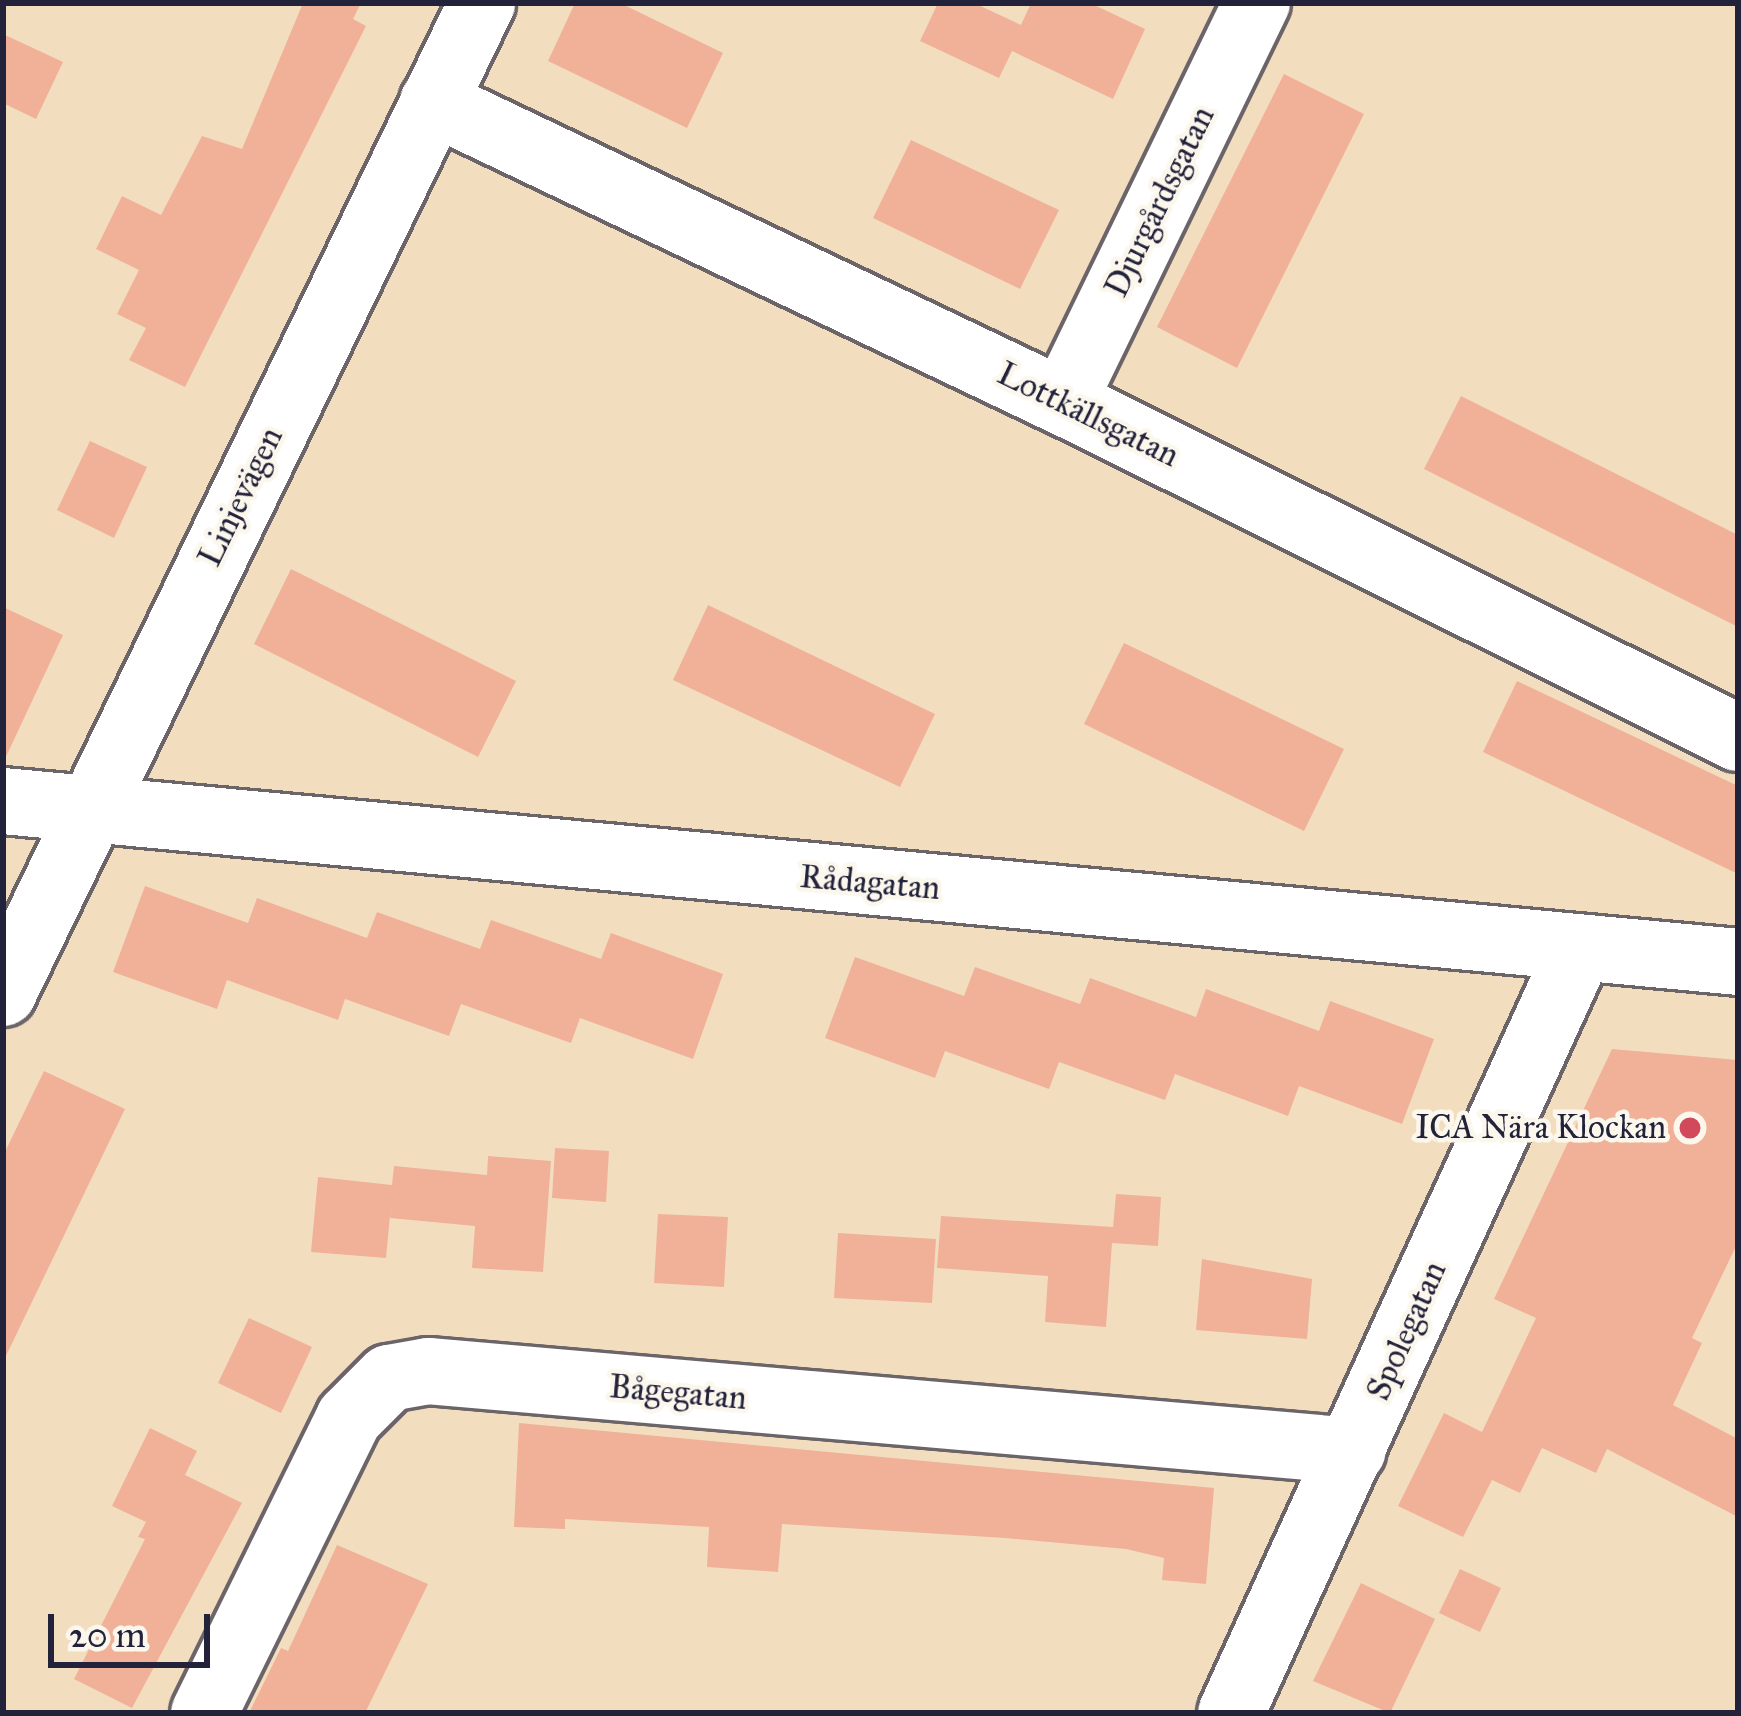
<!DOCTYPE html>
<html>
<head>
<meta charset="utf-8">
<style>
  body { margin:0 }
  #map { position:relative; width:1741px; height:1716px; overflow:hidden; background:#f2debf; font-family:"IM FELL Great Primer",serif }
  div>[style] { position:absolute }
  .building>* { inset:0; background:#f0b198 }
  .roads { filter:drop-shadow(3px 0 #6b6469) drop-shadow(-3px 0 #6b6469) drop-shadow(0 3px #6b6469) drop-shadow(0 -3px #6b6469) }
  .minor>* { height:66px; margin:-33px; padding:0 33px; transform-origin:33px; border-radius:33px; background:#fff }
  .dots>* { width:33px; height:33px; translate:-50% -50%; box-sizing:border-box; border:6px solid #fbf7ec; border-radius:50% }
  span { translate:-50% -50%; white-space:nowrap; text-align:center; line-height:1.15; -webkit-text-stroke:9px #fbf7ec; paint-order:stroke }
  .street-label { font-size:33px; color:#22223b }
  .poi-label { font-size:33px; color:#22223b }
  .right { translate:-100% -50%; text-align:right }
  .frame { position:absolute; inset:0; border:6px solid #22223b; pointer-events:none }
  .scale { position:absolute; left:48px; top:1614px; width:162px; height:54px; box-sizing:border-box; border:6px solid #22223b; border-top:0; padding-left:15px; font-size:36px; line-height:42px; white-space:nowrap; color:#22223b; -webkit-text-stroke:9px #fbf7ec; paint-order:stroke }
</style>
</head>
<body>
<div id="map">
  <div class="building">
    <div style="clip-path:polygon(303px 3px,361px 3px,353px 19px,366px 26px,185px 387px,129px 360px,146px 328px,117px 314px,139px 270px,96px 249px,122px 196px,161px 215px,202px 136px,242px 149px)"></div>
    <div style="clip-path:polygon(575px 3px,620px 3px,723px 53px,687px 128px,548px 61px)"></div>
    <div style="clip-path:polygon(938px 3px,974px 3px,1021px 25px,1031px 3px,1090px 3px,1145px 29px,1113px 99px,1012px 51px,999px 78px,920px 41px)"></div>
    <div style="clip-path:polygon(3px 34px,63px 62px,36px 119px,3px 103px)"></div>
    <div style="clip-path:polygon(1284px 74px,1364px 114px,1237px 368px,1157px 327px)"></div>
    <div style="clip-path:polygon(911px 140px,1059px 210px,1020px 289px,873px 218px)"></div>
    <div style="clip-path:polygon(1461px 396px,1738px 535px,1738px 627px,1424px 469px)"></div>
    <div style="clip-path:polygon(90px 441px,147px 467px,114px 538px,57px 510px)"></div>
    <div style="clip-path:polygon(291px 569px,516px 681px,478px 757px,254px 644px)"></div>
    <div style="clip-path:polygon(708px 605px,935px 714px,900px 787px,673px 680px)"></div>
    <div style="clip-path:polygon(3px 607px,63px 635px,3px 763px)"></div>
    <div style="clip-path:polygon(1124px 643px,1344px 749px,1304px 831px,1084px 724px)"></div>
    <div style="clip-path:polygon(1517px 681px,1738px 786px,1738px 874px,1483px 752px)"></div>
    <div style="clip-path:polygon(145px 886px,248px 923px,257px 898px,367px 938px,377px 912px,480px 949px,491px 920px,601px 959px,611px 933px,723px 974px,693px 1059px,580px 1018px,571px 1043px,461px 1004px,449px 1036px,345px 999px,338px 1020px,227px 980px,217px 1009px,113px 972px)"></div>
    <div style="clip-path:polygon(855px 957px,964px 996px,975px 967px,1080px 1004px,1090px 978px,1196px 1017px,1206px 989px,1319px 1031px,1330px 1001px,1434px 1039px,1402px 1124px,1299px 1086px,1288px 1116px,1175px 1074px,1165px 1100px,1059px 1062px,1049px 1089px,945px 1051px,935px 1078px,825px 1038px)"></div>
    <div style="clip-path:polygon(1612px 1049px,1738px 1060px,1738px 1242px,1692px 1338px,1702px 1343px,1673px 1405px,1738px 1439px,1738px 1517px,1607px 1449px,1596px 1473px,1542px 1448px,1520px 1493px,1492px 1480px,1463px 1537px,1398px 1506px,1444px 1413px,1482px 1432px,1536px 1318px,1494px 1299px)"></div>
    <div style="clip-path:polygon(44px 1071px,125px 1109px,3px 1362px,3px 1156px)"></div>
    <div style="clip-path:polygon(555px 1148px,609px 1151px,606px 1202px,552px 1198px)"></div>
    <div style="clip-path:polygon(488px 1156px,551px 1161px,543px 1272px,472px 1268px,475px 1226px,390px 1218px,391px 1205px,386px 1258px,311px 1252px,318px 1177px,392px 1185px,394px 1166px,487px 1175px)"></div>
    <div style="clip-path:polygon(1116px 1194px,1161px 1197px,1158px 1246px,1112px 1243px,1106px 1327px,1045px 1322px,1048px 1276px,937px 1268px,941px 1216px,1113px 1227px)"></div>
    <div style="clip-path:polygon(658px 1214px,728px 1217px,724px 1287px,654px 1283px)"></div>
    <div style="clip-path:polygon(838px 1233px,936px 1239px,932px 1303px,834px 1298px)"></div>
    <div style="clip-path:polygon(1202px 1259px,1312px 1279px,1307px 1339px,1196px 1330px)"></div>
    <div style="clip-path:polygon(249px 1318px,312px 1347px,281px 1413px,218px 1383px)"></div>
    <div style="clip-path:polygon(519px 1423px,1214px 1488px,1206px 1584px,1162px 1580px,1164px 1558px,1126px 1549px,1005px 1538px,782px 1524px,778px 1572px,707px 1567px,709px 1527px,565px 1519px,565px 1529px,514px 1527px)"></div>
    <div style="clip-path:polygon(150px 1428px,197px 1451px,185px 1475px,242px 1503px,132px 1708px,74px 1679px,145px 1539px,138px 1537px,146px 1522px,112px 1506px)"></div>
    <div style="clip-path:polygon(337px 1545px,428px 1584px,365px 1713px,249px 1713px,281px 1648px,288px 1651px)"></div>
    <div style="clip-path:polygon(1460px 1569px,1501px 1588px,1480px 1632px,1439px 1613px)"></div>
    <div style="clip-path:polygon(1361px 1583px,1435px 1619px,1390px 1713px,1313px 1681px)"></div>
  </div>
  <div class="roads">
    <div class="minor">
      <div style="left:433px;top:102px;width:728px;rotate:25.47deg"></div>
      <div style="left:1090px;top:415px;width:724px;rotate:26.49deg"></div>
      <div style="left:1063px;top:402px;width:444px;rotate:-64.1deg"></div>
      <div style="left:3px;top:801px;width:1742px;rotate:5.3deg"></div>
      <div style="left:3px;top:993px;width:1100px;rotate:-64.18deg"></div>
      <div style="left:204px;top:1713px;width:329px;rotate:-63.8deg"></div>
      <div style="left:349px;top:1418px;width:57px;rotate:-45deg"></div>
      <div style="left:389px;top:1378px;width:40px;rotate:-10deg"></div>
      <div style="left:428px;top:1371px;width:928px;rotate:4.94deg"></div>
      <div style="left:1231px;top:1713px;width:841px;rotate:-65.48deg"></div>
    </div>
  </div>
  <div class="dots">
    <div style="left:1690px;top:1128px;background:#d1495b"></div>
  </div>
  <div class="street-label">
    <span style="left:1160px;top:202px;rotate:-64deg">Djurgårdsgatan</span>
    <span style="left:1088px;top:415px;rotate:26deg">Lottkällsgatan</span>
    <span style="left:241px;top:497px;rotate:-64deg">Linjevägen</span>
    <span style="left:870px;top:883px;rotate:5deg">Rådagatan</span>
    <span style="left:1407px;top:1331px;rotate:-66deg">Spolegatan</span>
    <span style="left:678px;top:1393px;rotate:5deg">Bågegatan</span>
  </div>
  <div class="poi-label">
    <span class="right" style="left:1666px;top:1128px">ICA Nära Klockan</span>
  </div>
  <div class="frame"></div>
  <div class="scale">20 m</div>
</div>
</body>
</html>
